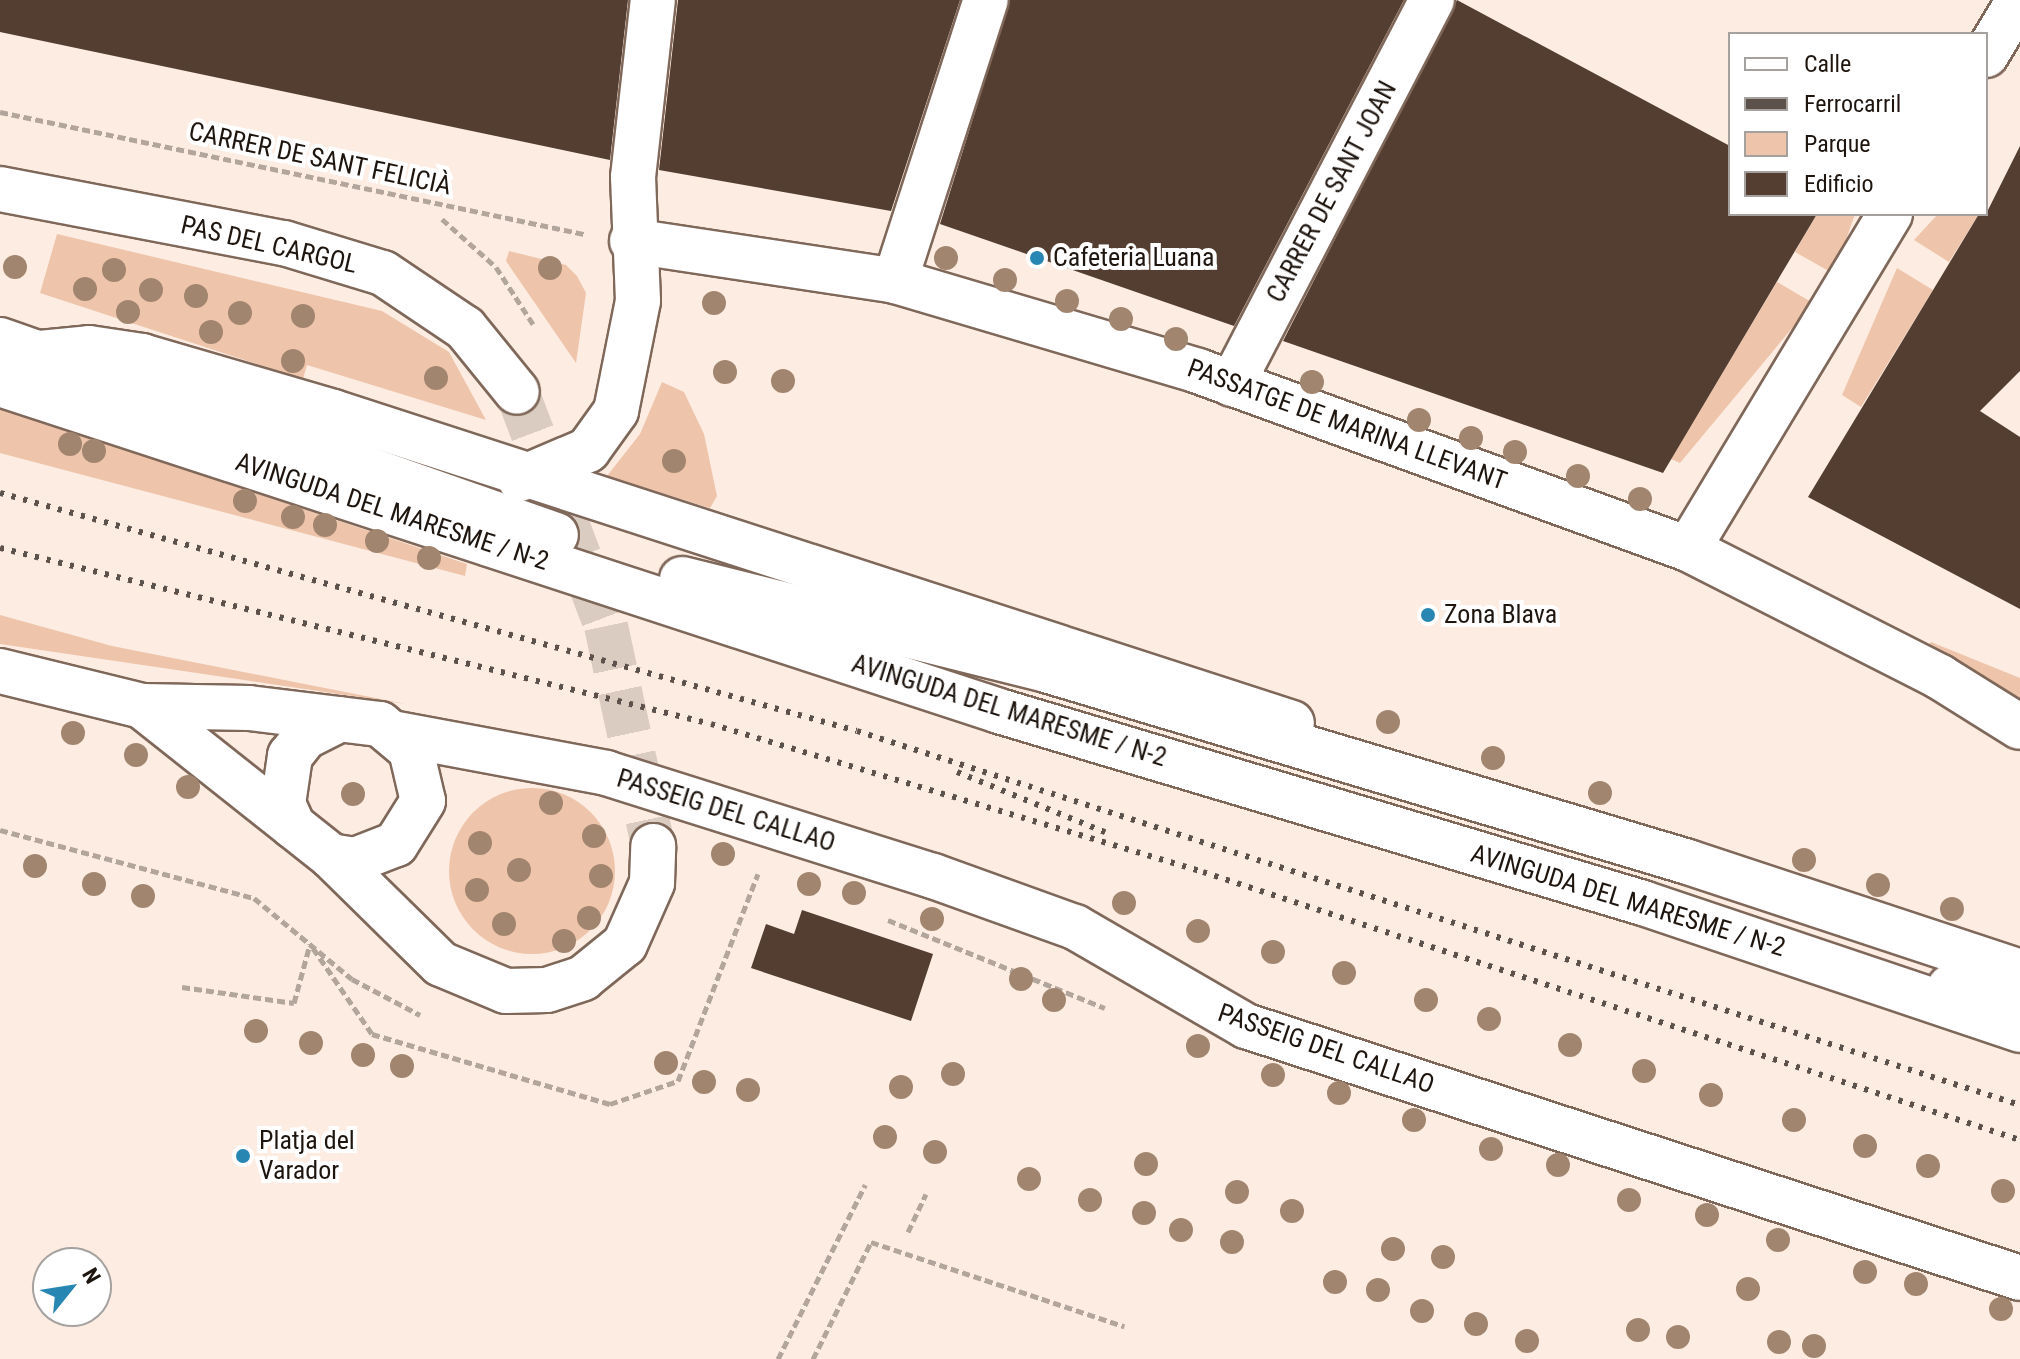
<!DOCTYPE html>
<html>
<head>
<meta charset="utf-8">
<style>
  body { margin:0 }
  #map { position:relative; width:2020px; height:1359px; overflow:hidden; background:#fcece2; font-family:"Roboto Condensed",sans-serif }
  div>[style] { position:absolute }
  .green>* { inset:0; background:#eec5ab }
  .round { border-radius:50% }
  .building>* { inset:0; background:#543e31 }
  .minor-tunnel>* { height:44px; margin-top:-22px; transform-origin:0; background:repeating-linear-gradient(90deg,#dbccc2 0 44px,transparent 0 66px) }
  .path>* { height:5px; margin-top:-2.5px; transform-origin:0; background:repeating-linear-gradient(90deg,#b2a59c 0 8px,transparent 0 12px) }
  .roads { filter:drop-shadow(2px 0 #7f685a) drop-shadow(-2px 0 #7f685a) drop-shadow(0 2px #7f685a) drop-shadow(0 -2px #7f685a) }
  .minor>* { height:44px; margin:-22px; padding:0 22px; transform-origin:22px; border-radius:22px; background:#fff }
  .major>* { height:44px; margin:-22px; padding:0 22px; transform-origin:22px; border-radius:22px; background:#fff }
  .rail>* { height:6px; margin-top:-3px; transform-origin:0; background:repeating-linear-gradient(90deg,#5d524b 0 4px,transparent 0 12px) }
  .trees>* { width:24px; height:24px; margin:-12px; border-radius:50%; background:#a2856f }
  .dots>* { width:22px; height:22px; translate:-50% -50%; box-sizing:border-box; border:4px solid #fff; border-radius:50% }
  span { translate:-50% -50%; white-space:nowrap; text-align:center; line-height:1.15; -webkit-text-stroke:8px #fff; paint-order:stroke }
  .street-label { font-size:26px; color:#1e150f }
  .poi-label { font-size:26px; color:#1e150f }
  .left { translate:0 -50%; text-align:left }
  .legend { position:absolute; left:1728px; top:32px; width:260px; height:184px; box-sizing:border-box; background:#fff; border:2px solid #a5a19f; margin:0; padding:10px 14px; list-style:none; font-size:24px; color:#1e150f }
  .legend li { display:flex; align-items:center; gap:16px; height:40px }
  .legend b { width:40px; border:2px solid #a5a19f }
  .north { position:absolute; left:32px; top:1247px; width:80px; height:80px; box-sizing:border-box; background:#fff; border:2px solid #a5a19f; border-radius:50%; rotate:60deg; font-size:22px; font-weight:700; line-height:32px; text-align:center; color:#1e150f }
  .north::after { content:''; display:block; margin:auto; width:28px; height:36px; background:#2886b2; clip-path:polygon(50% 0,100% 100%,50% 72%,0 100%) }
</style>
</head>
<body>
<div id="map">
  <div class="green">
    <div style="clip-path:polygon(1817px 214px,1855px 214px,1834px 274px,1795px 252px)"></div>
    <div style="clip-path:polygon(1938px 214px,1979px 214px,1949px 262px,1914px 240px)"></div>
    <div style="clip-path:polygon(57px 234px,382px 311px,449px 352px,486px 420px,307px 365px,303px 379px,40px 293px)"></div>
    <div style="clip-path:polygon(509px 251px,566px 265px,577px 276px,586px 293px,576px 363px,506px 261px)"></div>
    <div style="clip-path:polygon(1897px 268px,1933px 290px,1861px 407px,1842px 395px)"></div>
    <div style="clip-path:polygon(1777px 282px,1813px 303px,1680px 463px,1671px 459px)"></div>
    <div style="clip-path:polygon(662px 382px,684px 392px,704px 434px,717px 496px,710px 508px,607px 476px,640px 434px)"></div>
    <div style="clip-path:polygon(0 407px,467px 564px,465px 576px,0 453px)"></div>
    <div style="clip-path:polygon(0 615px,112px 646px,406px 704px,0 644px)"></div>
    <div style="clip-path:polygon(1931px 642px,2020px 678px,2020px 703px,1928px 645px)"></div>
    <div class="round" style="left:449px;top:788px;width:166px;height:166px"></div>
  </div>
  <div class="building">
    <div style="clip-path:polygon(0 0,628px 0,610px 160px,0 32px)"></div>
    <div style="clip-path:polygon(678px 0,960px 0,891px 211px,659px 170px)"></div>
    <div style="clip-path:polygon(1010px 0,1404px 0,1234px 326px,940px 224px)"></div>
    <div style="clip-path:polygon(1457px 0,1730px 146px,1730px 214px,1817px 214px,1663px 473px,1283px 341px)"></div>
    <div style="clip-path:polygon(2020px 146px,2020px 371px,1980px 411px,2020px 437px,2020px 609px,1808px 497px,1979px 214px,1986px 214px)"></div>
    <div style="clip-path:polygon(802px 910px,933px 954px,911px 1021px,751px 968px,766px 924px,794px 934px)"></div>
  </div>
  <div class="minor-tunnel">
    <div style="left:517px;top:392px;width:250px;rotate:69.2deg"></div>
    <div style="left:606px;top:626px;width:225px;rotate:77.9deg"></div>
  </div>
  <div class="path">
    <div style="left:0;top:112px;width:597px;rotate:11.8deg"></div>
    <div style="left:442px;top:219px;width:72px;rotate:41.6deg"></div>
    <div style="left:496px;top:267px;width:68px;rotate:57deg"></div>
    <div style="left:0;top:830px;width:263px;rotate:15deg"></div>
    <div style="left:254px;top:898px;width:127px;rotate:39.6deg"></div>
    <div style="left:352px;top:979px;width:77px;rotate:27.9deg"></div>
    <div style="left:888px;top:920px;width:234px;rotate:22.1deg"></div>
    <div style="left:313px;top:948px;width:104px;rotate:55.5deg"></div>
    <div style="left:372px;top:1034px;width:248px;rotate:16.4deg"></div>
    <div style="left:610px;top:1104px;width:72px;rotate:-18.7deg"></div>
    <div style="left:678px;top:1081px;width:222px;rotate:-68.9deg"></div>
    <div style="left:182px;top:987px;width:113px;rotate:8.1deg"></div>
    <div style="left:294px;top:1003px;width:61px;rotate:-74.8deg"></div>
    <div style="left:908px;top:1232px;width:42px;rotate:-64.7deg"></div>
    <div style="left:778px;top:1359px;width:195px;rotate:-63.4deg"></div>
    <div style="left:813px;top:1359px;width:131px;rotate:-63.6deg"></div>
    <div style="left:871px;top:1242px;width:267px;rotate:18.4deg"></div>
  </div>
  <div class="roads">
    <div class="minor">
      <div style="left:1986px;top:55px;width:64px;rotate:-59deg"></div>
      <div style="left:0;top:189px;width:289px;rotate:10.8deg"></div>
      <div style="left:284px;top:243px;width:103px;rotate:16.9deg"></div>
      <div style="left:383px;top:273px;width:99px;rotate:33.9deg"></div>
      <div style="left:465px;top:328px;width:82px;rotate:50.9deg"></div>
      <div style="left:632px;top:241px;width:266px;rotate:8.6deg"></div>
      <div style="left:895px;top:281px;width:316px;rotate:16.5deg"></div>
      <div style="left:1198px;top:371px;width:521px;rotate:19.96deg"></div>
      <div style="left:1688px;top:549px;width:283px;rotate:26.9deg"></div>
      <div style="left:1940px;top:677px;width:94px;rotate:32deg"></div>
      <div style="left:895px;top:281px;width:295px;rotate:-72.1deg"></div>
      <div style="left:40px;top:353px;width:49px;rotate:-5.8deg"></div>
      <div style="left:89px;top:348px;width:54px;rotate:8.6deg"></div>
      <div style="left:142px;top:356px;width:199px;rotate:16.3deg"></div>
      <div style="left:333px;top:412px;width:1008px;rotate:17.97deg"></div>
      <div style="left:1232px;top:384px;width:433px;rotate:-62.5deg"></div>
      <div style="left:520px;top:479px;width:74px;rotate:-23.1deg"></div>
      <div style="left:588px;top:450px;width:48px;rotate:-54.3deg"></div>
      <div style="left:616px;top:411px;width:112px;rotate:-78.7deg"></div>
      <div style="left:638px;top:301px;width:124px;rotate:-92.3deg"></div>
      <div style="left:633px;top:177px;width:178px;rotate:-83.6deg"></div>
      <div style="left:1688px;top:549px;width:391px;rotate:-58.9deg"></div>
      <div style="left:0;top:671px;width:146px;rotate:13.8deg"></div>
      <div style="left:142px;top:706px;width:107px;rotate:1.1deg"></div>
      <div style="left:249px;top:708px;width:132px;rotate:7deg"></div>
      <div style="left:380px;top:724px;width:40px;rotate:40deg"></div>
      <div style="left:411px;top:750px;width:52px;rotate:76.8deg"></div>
      <div style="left:423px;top:801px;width:51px;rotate:122.1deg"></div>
      <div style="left:396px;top:844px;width:44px;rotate:158.7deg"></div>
      <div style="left:355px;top:860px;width:24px;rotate:-171deg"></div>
      <div style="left:331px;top:856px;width:241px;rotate:-141.6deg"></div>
      <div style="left:398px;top:734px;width:212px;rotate:10.6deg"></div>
      <div style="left:606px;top:773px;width:343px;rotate:17.5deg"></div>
      <div style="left:933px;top:876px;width:151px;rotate:19.8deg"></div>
      <div style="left:1075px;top:927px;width:198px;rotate:30.1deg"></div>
      <div style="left:1246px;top:1026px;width:814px;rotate:18.03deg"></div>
      <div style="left:293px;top:826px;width:24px;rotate:-114deg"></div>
      <div style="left:283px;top:804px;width:49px;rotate:-81.7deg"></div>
      <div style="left:290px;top:756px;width:24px;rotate:-52deg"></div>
      <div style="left:305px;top:737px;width:39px;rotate:-27deg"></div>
      <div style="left:331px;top:856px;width:154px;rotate:44.5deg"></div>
      <div style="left:441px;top:964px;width:70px;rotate:22.6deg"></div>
      <div style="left:506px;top:991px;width:41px;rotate:-1.4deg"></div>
      <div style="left:547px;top:990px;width:38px;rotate:-18deg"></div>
      <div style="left:583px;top:978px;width:54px;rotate:-39deg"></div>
      <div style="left:625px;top:944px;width:67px;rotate:-66.1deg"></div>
      <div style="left:652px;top:883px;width:37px;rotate:-88deg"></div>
      <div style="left:1950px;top:987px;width:72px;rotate:12.9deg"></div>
    </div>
    <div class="major">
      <div style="left:0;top:340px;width:589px;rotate:19.33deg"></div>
      <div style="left:0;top:384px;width:1051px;rotate:18.12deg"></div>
      <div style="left:999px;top:711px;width:672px;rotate:16.6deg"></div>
      <div style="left:1643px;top:903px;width:398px;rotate:18.6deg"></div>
      <div style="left:682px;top:579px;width:375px;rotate:14deg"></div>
      <div style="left:1046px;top:670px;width:670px;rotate:16.65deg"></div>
      <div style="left:1688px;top:862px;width:350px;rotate:18.3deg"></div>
    </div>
  </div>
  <div class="rail">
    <div style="left:0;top:493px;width:889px;rotate:15.52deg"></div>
    <div style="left:857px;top:731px;width:1222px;rotate:17.83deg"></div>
    <div style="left:0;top:548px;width:732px;rotate:13.9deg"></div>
    <div style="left:711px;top:724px;width:514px;rotate:16.74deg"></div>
    <div style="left:1203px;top:872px;width:860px;rotate:18.16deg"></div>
    <div style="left:957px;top:772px;width:160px;rotate:22.1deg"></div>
  </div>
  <div class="trees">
    <div style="left:946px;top:258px"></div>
    <div style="left:15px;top:267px"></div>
    <div style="left:550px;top:268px"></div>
    <div style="left:114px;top:270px"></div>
    <div style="left:1005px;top:280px"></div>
    <div style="left:85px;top:289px"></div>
    <div style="left:151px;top:290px"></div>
    <div style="left:196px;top:296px"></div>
    <div style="left:1067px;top:301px"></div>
    <div style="left:714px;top:303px"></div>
    <div style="left:128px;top:312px"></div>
    <div style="left:240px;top:313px"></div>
    <div style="left:303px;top:316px"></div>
    <div style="left:1121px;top:319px"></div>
    <div style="left:211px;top:332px"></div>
    <div style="left:1176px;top:339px"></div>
    <div style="left:293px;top:361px"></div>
    <div style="left:725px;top:372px"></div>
    <div style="left:436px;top:378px"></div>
    <div style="left:783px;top:381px"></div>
    <div style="left:1312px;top:382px"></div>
    <div style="left:1419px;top:420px"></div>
    <div style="left:1471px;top:438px"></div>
    <div style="left:70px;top:444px"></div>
    <div style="left:94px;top:451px"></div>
    <div style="left:1515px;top:452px"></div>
    <div style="left:674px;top:461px"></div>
    <div style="left:1578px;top:476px"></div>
    <div style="left:1640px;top:499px"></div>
    <div style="left:245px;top:501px"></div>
    <div style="left:293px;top:517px"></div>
    <div style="left:325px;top:525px"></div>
    <div style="left:377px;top:541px"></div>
    <div style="left:429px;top:558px"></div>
    <div style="left:1388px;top:722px"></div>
    <div style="left:73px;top:733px"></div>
    <div style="left:136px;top:755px"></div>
    <div style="left:1493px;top:758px"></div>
    <div style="left:188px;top:787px"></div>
    <div style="left:1600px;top:793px"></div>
    <div style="left:353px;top:794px"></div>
    <div style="left:551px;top:803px"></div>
    <div style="left:594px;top:836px"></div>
    <div style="left:480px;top:843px"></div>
    <div style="left:723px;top:854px"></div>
    <div style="left:1804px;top:860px"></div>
    <div style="left:35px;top:866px"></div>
    <div style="left:519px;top:870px"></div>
    <div style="left:601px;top:876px"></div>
    <div style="left:94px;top:884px"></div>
    <div style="left:809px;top:884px"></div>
    <div style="left:1878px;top:885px"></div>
    <div style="left:477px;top:890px"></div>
    <div style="left:854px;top:893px"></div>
    <div style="left:143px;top:896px"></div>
    <div style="left:1124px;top:903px"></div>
    <div style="left:1952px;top:909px"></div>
    <div style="left:589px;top:918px"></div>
    <div style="left:932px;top:919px"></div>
    <div style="left:504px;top:924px"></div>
    <div style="left:1198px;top:931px"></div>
    <div style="left:564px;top:941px"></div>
    <div style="left:1273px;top:952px"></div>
    <div style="left:1344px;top:973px"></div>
    <div style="left:1021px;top:979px"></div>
    <div style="left:1054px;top:1000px"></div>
    <div style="left:1426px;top:1000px"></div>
    <div style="left:1489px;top:1019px"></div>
    <div style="left:256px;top:1031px"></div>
    <div style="left:311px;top:1043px"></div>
    <div style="left:1570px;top:1045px"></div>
    <div style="left:1198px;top:1046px"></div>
    <div style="left:363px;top:1055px"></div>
    <div style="left:666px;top:1063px"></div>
    <div style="left:402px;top:1066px"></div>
    <div style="left:1644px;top:1071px"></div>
    <div style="left:953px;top:1074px"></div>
    <div style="left:1273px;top:1075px"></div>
    <div style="left:704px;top:1082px"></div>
    <div style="left:901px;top:1087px"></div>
    <div style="left:748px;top:1090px"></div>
    <div style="left:1339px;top:1093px"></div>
    <div style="left:1711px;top:1095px"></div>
    <div style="left:1414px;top:1120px"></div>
    <div style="left:1794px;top:1120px"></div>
    <div style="left:885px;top:1137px"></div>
    <div style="left:1865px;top:1146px"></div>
    <div style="left:1491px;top:1149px"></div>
    <div style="left:935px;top:1152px"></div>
    <div style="left:1146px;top:1164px"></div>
    <div style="left:1558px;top:1165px"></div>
    <div style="left:1928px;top:1166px"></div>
    <div style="left:1029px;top:1179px"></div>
    <div style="left:2003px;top:1191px"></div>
    <div style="left:1237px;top:1192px"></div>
    <div style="left:1090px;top:1200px"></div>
    <div style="left:1629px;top:1200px"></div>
    <div style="left:1292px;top:1211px"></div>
    <div style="left:1144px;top:1213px"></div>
    <div style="left:1707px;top:1215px"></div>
    <div style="left:1181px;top:1230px"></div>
    <div style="left:1778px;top:1240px"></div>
    <div style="left:1232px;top:1242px"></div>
    <div style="left:1393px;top:1249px"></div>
    <div style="left:1443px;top:1257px"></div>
    <div style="left:1865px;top:1272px"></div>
    <div style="left:1335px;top:1282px"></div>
    <div style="left:1916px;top:1284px"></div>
    <div style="left:1748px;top:1289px"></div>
    <div style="left:1378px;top:1290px"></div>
    <div style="left:2001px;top:1309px"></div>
    <div style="left:1422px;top:1311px"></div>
    <div style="left:1476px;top:1324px"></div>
    <div style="left:1638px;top:1330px"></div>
    <div style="left:1678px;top:1337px"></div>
    <div style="left:1527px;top:1341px"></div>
    <div style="left:1779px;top:1342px"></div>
    <div style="left:1814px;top:1346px"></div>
  </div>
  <div class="dots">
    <div style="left:1037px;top:258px;background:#2886b2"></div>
    <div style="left:1428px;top:615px;background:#2886b2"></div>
    <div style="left:243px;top:1156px;background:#2886b2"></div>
  </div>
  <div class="street-label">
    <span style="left:320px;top:159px;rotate:12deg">CARRER DE SANT FELICIÀ</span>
    <span style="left:1332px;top:192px;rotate:-62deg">CARRER DE SANT JOAN</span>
    <span style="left:269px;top:245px;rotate:13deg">PAS DEL CARGOL</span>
    <span style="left:1347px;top:425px;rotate:20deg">PASSATGE DE MARINA LLEVANT</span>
    <span style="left:392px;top:512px;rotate:18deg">AVINGUDA DEL MARESME / N-2</span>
    <span style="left:1009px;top:711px;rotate:17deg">AVINGUDA DEL MARESME / N-2</span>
    <span style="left:726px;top:811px;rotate:17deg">PASSEIG DEL CALLAO</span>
    <span style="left:1628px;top:901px;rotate:17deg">AVINGUDA DEL MARESME / N-2</span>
    <span style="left:1326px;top:1049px;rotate:19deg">PASSEIG DEL CALLAO</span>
  </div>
  <div class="poi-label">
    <span class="left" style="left:1053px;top:258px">Cafeteria Luana</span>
    <span class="left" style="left:1444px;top:615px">Zona Blava</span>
    <span class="left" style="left:259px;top:1156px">Platja del<br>Varador</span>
  </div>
  <ul class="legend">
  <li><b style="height:10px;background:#fff"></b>Calle</li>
  <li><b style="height:10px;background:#5d524b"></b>Ferrocarril</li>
  <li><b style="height:22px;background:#eec5ab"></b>Parque</li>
  <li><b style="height:22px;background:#543e31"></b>Edificio</li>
  </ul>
  <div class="north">N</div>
</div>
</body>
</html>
